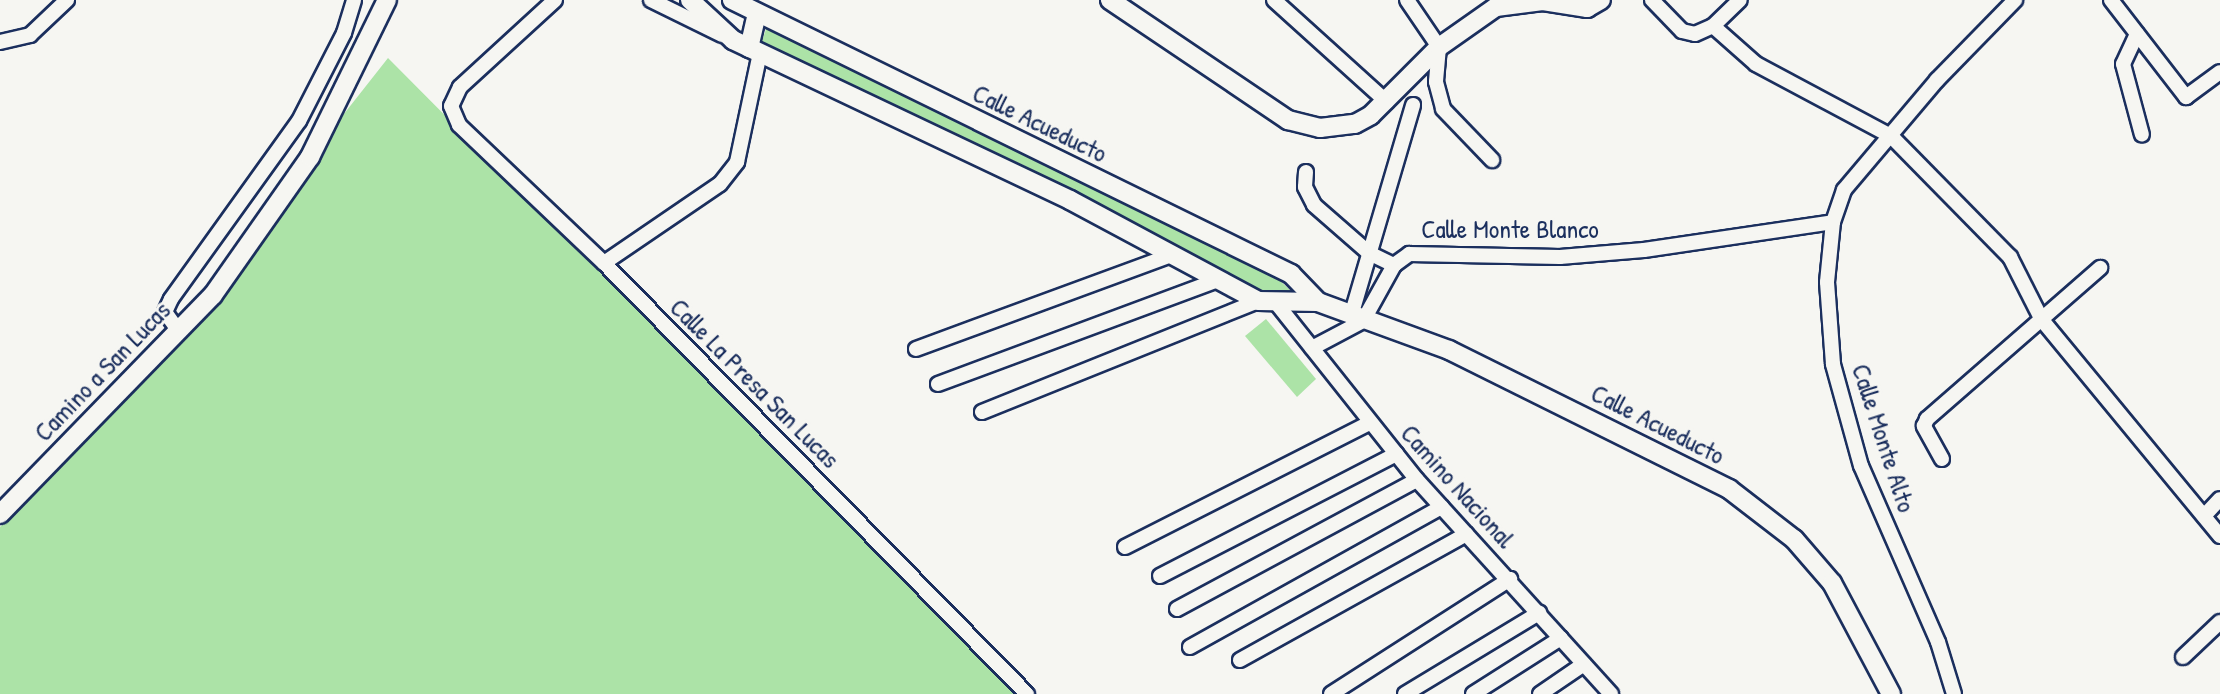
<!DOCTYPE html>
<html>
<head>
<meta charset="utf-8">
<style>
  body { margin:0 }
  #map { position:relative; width:2220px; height:694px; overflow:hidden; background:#f6f6f2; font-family:"Patrick Hand",sans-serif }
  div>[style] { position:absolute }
  .green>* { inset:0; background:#ace3a7 }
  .roads { filter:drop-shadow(2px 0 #1b2f5e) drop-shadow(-2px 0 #1b2f5e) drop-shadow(0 2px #1b2f5e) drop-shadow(0 -2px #1b2f5e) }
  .minor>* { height:14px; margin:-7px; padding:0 7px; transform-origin:7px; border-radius:7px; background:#f6f6f2 }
  .tertiary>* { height:18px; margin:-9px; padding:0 9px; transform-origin:9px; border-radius:9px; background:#f6f6f2 }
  span { translate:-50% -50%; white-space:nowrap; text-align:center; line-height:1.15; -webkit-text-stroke:6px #f6f6f2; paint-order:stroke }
  .street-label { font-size:26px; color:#1b2f5e }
</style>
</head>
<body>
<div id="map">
  <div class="green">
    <div style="clip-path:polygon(768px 23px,1268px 269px,1295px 295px,1260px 291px,1023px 165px,760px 47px)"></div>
    <div style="clip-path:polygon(388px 58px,1020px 694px,0 694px,0 527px,213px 295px,310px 157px)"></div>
    <div style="clip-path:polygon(1266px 319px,1316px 379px,1297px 397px,1245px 336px)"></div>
  </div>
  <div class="roads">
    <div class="minor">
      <div style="left:555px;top:0;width:129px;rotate:137.5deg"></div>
      <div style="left:460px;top:87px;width:21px;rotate:115deg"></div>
      <div style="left:451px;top:106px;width:21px;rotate:67deg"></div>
      <div style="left:459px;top:125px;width:200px;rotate:43.6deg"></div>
      <div style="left:604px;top:263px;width:604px;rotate:45.54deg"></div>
      <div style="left:651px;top:0;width:79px;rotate:26.2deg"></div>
      <div style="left:1274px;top:0;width:152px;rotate:42.1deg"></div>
      <div style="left:1407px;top:0;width:57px;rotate:55.8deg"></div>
      <div style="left:1439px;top:47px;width:35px;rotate:95deg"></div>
      <div style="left:1436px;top:82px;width:28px;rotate:75deg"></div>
      <div style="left:1443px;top:109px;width:71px;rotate:46.1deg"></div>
      <div style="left:1652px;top:0;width:43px;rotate:45.9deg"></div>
      <div style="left:1682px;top:31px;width:13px;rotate:13deg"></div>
      <div style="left:1695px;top:34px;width:20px;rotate:-24deg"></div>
      <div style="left:1713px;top:26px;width:57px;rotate:41.5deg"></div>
      <div style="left:1756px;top:64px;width:153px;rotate:28.1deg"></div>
      <div style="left:1891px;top:136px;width:170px;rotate:45.5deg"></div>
      <div style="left:2010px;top:257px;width:71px;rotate:63.1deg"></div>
      <div style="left:2042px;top:320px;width:280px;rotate:50.5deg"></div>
      <div style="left:2111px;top:0;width:123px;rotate:52.3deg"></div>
      <div style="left:2186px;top:97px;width:42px;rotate:-36.3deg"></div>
      <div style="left:1713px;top:26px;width:37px;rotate:-44deg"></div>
      <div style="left:2137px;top:34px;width:33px;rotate:115deg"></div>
      <div style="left:2123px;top:64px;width:73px;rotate:75deg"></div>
      <div style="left:0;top:42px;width:31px;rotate:-13deg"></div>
      <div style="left:30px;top:35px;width:51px;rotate:-43.4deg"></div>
      <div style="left:1306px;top:172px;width:15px;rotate:94deg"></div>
      <div style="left:1305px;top:187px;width:20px;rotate:63deg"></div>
      <div style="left:1314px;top:205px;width:73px;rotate:41.1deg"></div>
      <div style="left:1369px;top:253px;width:28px;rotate:26deg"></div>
      <div style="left:604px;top:263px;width:140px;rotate:-34.3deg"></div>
      <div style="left:720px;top:184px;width:28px;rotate:-52deg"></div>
      <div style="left:737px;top:162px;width:111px;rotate:-78.1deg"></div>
      <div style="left:1277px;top:304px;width:225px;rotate:51.5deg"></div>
      <div style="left:1417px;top:480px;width:289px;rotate:47.8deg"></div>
      <div style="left:1351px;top:316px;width:220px;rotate:-73.6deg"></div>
      <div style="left:178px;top:330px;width:22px;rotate:-126deg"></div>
      <div style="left:165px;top:312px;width:14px;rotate:-65deg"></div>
      <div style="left:171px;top:299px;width:219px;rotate:-54.3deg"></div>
      <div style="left:299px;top:121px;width:99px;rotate:-62.9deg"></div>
      <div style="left:344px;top:33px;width:34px;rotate:-73deg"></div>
      <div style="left:1312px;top:348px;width:58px;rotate:-27.9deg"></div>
      <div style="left:1363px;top:321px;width:64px;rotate:-61deg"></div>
      <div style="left:1394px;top:265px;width:19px;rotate:-36deg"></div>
      <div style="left:1409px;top:254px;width:151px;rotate:1.1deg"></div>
      <div style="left:1560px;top:257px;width:84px;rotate:-4.8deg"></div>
      <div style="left:1644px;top:250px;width:191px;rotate:-8.4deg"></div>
      <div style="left:916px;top:349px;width:273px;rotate:-20.2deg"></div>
      <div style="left:938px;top:384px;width:301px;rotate:-20.4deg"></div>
      <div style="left:982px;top:412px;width:297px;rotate:-21.9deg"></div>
      <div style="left:1942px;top:459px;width:38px;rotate:-119deg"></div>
      <div style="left:1924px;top:426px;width:8px;rotate:-67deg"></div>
      <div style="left:1927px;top:419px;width:230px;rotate:-41.1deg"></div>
      <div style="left:2204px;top:516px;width:23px;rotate:-47deg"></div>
      <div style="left:1125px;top:547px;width:274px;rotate:-26.9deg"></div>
      <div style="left:1160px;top:576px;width:266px;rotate:-27.3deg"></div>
      <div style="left:1177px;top:609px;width:272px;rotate:-28.3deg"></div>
      <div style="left:1190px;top:647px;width:288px;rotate:-29.1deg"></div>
      <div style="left:2183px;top:657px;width:51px;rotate:-43.4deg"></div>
      <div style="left:1240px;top:660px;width:259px;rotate:-29.1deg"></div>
      <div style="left:1331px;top:694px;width:213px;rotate:-32.7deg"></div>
      <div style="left:1405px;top:694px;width:157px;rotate:-31.2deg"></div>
      <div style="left:1473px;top:694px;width:104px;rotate:-32.5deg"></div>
      <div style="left:1540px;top:694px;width:53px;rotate:-34.3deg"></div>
      <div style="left:1954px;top:694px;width:54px;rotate:-107.1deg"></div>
      <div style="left:1938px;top:642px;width:192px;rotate:-113.6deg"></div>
      <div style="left:1861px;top:466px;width:106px;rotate:-105.4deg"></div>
      <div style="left:1833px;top:364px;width:82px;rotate:-94.2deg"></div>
      <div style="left:1827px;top:282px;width:60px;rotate:-84.3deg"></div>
      <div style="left:1833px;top:222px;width:34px;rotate:-71deg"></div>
      <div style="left:1844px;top:190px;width:144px;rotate:-49.8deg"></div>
      <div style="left:1937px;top:80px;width:112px;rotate:-45.7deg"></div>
    </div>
    <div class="tertiary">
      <div style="left:690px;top:0;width:59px;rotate:42.9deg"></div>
      <div style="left:733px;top:40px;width:373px;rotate:25.4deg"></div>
      <div style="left:1070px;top:200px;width:213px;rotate:28.2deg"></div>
      <div style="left:1258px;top:301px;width:60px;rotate:1deg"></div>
      <div style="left:732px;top:0;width:623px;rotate:26.11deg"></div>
      <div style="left:1291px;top:274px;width:39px;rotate:46deg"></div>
      <div style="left:1318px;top:302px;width:140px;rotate:20.1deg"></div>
      <div style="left:1449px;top:350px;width:313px;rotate:26.4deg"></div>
      <div style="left:1729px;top:489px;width:82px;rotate:37.6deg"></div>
      <div style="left:1794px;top:539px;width:58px;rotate:49.2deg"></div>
      <div style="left:1832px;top:583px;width:126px;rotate:62deg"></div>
      <div style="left:1110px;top:0;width:215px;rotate:34deg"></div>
      <div style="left:1288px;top:120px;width:33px;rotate:14deg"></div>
      <div style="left:1320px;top:128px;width:35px;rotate:-7deg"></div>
      <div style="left:1355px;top:124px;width:18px;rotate:-29deg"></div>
      <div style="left:1371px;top:115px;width:96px;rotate:-45deg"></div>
      <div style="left:1439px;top:47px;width:70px;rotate:-35.1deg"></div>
      <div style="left:1496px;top:7px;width:47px;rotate:-7.3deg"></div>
      <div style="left:1543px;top:1px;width:45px;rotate:9deg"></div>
      <div style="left:1587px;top:8px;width:16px;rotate:-30deg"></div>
      <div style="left:749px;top:48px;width:35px;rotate:-77deg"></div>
      <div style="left:0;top:514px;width:305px;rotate:-45.8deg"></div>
      <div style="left:213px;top:295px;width:169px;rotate:-54.9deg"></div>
      <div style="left:310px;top:157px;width:175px;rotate:-63.9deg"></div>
    </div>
  </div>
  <div class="street-label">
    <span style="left:1040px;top:123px;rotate:26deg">Calle Acueducto</span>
    <span style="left:1510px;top:229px">Calle Monte Blanco</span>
    <span style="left:102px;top:371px;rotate:-46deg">Camino a San Lucas</span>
    <span style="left:755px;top:383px;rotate:45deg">Calle La Presa San Lucas</span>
    <span style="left:1658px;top:424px;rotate:27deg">Calle Acueducto</span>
    <span style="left:1884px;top:438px;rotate:72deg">Calle Monte Alto</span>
    <span style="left:1458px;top:486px;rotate:48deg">Camino Nacional</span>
  </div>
</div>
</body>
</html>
